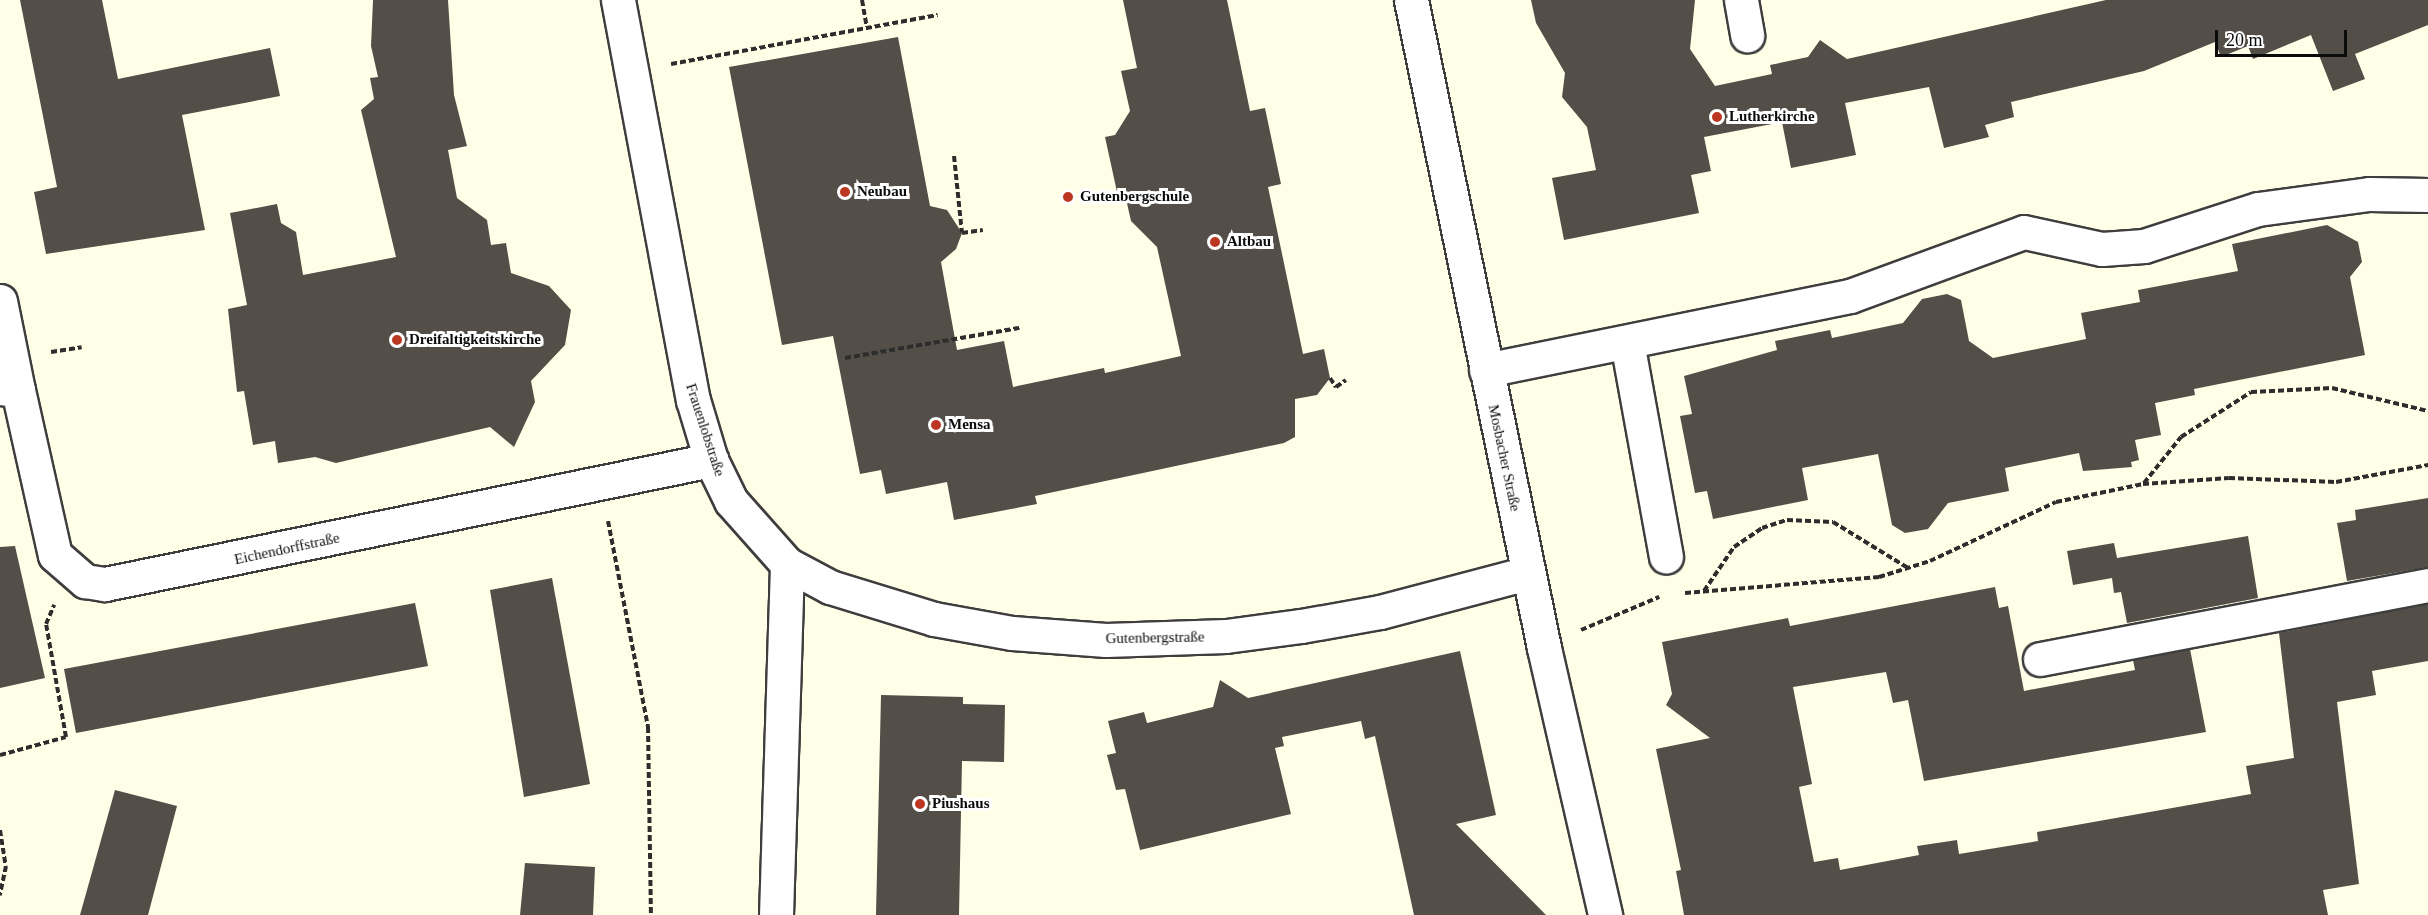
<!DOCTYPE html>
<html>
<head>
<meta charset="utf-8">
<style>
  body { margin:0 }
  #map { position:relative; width:2428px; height:915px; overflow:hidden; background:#ffffe8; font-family:"Times New Roman",serif }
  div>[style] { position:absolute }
  .building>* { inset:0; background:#534e47 }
  .path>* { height:4px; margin-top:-2px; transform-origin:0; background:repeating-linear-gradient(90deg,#2d2d2d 0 6px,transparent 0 9px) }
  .roads { filter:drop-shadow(2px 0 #3e3e3e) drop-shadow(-2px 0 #3e3e3e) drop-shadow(0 2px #3e3e3e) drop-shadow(0 -2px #3e3e3e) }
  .minor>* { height:33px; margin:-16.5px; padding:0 16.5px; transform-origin:16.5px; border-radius:16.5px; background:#fff }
  .dots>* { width:16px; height:16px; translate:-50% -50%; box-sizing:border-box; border:3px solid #fff; border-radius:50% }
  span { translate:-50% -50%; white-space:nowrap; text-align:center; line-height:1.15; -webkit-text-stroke:6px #fff; paint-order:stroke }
  .poi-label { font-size:15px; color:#0b0b0b; font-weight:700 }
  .left { translate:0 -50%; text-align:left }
  .street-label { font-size:15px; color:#0b0b0b }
  .scale { position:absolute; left:2215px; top:30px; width:132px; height:27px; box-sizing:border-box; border:3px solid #0b0b0b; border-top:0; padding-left:8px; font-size:18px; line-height:21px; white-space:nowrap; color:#0b0b0b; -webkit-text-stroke:4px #fff; paint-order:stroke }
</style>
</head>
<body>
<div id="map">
  <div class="building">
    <div style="clip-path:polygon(20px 0,102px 0,118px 79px,270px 48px,280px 96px,182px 115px,205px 230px,46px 254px,34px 192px,57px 187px)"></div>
    <div style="clip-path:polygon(373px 0,448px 0,454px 95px,467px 146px,448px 150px,457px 198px,487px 220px,491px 245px,506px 243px,511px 273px,549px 286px,571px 310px,565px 345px,531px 381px,535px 402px,514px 447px,490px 427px,336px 463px,315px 457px,278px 463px,275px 441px,253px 445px,244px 391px,237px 392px,228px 309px,247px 305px,230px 213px,277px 204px,281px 223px,296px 232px,303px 275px,396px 257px,361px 110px,374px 99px,370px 78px,378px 77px,371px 46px)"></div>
    <div style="clip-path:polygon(1123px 0,1227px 0,1250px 111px,1265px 108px,1281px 184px,1268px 187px,1303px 354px,1324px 349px,1330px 378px,1317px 395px,1295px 399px,1295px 437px,1284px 443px,1035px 496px,1037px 504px,954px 520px,947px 482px,886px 494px,881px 470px,860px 474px,833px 336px,782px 345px,729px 67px,898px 37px,930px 206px,947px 210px,962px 233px,956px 249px,941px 262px,957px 350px,1004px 341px,1013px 387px,1104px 368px,1105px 373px,1181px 356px,1157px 247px,1131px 221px,1124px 190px,1117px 192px,1105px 137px,1115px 135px,1130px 111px,1121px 71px,1137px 68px)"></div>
    <div style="clip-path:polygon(1531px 0,1695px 0,1690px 49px,1715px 86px,1772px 74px,1770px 65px,1808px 57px,1820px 40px,1847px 59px,2106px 0,2428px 0,2428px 25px,2355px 54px,2365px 79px,2333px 91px,2311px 35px,2253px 59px,2248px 46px,2221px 57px,2215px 42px,2144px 71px,2011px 102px,2014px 117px,1985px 125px,1989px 137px,1944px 148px,1929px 87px,1845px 103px,1856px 155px,1791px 168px,1782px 122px,1704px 137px,1711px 171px,1691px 175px,1699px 213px,1564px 240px,1552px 178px,1596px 170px,1587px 127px,1562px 97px,1565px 73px,1536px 23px)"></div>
    <div style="clip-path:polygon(2327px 225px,2358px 242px,2362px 262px,2350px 277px,2365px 355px,2194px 389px,2195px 395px,2155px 403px,2161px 435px,2135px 440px,2139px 460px,2131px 462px,2132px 467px,2083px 471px,2079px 453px,2005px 468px,2009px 491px,1948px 503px,1928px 529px,1905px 533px,1892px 525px,1878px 454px,1802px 468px,1808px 500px,1713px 519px,1707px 491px,1695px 493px,1680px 416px,1692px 414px,1684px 376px,1777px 350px,1775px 341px,1830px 330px,1832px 338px,1903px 323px,1922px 299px,1947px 294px,1961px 300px,1969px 341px,1993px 358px,2086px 339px,2081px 313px,2140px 302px,2138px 290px,2238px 271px,2232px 244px)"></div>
    <div style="clip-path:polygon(2428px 498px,2428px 567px,2347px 581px,2337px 523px,2356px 520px,2355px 510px)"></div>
    <div style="clip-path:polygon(2248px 536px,2258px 598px,2127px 623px,2121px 592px,2114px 593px,2112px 578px,2073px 585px,2067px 551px,2114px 543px,2117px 558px)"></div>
    <div style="clip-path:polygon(15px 546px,45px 678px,0 688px,0 547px)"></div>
    <div style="clip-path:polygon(552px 578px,590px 784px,524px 797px,490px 590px)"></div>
    <div style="clip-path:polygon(1995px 587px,1999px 608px,2008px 606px,2024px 691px,2135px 670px,2133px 660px,2190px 649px,2206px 732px,1924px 781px,1908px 700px,1893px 703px,1886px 672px,1793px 687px,1812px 784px,1799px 787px,1814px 862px,1838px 858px,1840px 870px,1919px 855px,1917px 846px,1957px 840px,1959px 854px,2038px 841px,2037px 832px,2251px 794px,2246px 766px,2294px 758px,2279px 633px,2428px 604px,2428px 661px,2372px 671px,2376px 695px,2337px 702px,2359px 884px,2323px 890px,2328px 915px,1684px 915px,1676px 871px,1681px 870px,1656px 749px,1710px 738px,1666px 705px,1672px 694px,1662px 642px,1788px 618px,1790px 626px)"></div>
    <div style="clip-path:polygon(415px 603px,428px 666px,76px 733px,64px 669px)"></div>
    <div style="clip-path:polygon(1460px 651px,1496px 815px,1456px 824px,1546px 915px,1414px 915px,1375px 736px,1365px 739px,1361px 721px,1282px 737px,1284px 746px,1275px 748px,1291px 814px,1140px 850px,1125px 789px,1116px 790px,1107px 755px,1116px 753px,1108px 721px,1144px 712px,1147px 723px,1213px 707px,1220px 680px,1248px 698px)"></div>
    <div style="clip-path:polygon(881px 695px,963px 697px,963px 704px,1005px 705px,1004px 762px,962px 761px,959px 915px,876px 915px)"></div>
    <div style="clip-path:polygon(115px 790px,177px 806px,148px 915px,80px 915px)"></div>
    <div style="clip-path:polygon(525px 863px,595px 867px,593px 915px,520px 915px)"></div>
  </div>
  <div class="path">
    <div style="left:862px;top:0;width:27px;rotate:80deg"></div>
    <div style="left:671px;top:64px;width:271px;rotate:-10.4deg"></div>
    <div style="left:954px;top:156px;width:77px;rotate:84.1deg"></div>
    <div style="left:962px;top:233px;width:21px;rotate:-8deg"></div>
    <div style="left:51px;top:352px;width:31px;rotate:-9deg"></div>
    <div style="left:845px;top:358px;width:177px;rotate:-9.8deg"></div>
    <div style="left:1330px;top:378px;width:11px;rotate:56deg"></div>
    <div style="left:1336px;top:387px;width:12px;rotate:-35deg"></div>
    <div style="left:2144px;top:483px;width:59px;rotate:-51.2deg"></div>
    <div style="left:2181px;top:437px;width:83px;rotate:-32.7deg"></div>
    <div style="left:2251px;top:392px;width:81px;rotate:-2.8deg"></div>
    <div style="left:2332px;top:388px;width:99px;rotate:13.5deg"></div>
    <div style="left:608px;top:521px;width:210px;rotate:79deg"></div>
    <div style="left:648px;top:727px;width:188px;rotate:89.1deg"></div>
    <div style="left:1704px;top:591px;width:53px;rotate:-55.7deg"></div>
    <div style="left:1734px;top:547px;width:34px;rotate:-34deg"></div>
    <div style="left:1762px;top:528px;width:26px;rotate:-18deg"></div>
    <div style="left:1787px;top:520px;width:46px;rotate:2.5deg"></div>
    <div style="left:1833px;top:522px;width:88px;rotate:31.5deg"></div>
    <div style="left:1685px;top:593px;width:195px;rotate:-4.7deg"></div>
    <div style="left:1879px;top:577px;width:53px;rotate:-17.4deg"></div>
    <div style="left:1930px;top:561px;width:139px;rotate:-25.1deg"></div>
    <div style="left:2056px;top:502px;width:89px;rotate:-11.7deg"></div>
    <div style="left:2143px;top:484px;width:86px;rotate:-4deg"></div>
    <div style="left:2229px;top:478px;width:107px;rotate:2.1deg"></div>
    <div style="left:2336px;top:482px;width:94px;rotate:-10.5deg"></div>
    <div style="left:1581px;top:630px;width:85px;rotate:-22.9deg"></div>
    <div style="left:0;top:755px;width:68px;rotate:-15.3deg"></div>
    <div style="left:66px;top:737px;width:115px;rotate:-100deg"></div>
    <div style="left:46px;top:624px;width:21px;rotate:-67deg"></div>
    <div style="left:0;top:830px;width:36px;rotate:81deg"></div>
    <div style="left:6px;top:866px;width:30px;rotate:102deg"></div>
  </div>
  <div class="roads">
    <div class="minor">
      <div style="left:618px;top:0;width:407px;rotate:79.4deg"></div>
      <div style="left:693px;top:400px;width:63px;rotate:73.3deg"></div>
      <div style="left:711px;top:460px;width:46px;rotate:64deg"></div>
      <div style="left:731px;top:501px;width:84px;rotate:48.4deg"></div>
      <div style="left:787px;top:564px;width:49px;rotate:28.1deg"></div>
      <div style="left:830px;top:587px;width:109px;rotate:17.1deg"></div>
      <div style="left:934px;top:619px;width:79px;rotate:10.2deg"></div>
      <div style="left:1012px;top:633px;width:94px;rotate:4.3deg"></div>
      <div style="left:1106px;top:640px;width:120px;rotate:-1.9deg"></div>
      <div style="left:1226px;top:636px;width:76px;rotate:-7.6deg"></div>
      <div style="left:1301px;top:626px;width:80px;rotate:-10deg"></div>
      <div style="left:1380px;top:612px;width:153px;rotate:-14.8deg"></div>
      <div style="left:1411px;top:0;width:662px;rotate:78.4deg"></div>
      <div style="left:1544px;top:648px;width:274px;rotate:77.1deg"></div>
      <div style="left:1741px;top:0;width:36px;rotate:80deg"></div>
      <div style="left:0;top:301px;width:91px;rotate:78.6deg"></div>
      <div style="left:1627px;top:342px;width:218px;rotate:79.7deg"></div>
      <div style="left:1486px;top:370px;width:371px;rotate:-11.5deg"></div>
      <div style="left:1850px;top:296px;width:185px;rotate:-20.2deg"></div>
      <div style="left:2024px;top:232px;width:80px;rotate:12.3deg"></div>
      <div style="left:2102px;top:249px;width:42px;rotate:-4.1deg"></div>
      <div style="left:2144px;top:246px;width:120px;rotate:-18deg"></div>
      <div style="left:2258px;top:209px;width:112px;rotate:-7.7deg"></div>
      <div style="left:2369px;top:194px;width:59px;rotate:1deg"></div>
      <div style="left:0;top:388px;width:18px;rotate:6deg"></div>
      <div style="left:18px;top:390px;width:169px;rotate:77.4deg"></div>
      <div style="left:55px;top:555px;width:40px;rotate:41deg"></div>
      <div style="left:85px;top:581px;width:20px;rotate:9deg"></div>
      <div style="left:105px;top:584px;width:619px;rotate:-11.56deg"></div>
      <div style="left:2040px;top:659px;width:395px;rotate:-10.8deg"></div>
      <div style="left:776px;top:915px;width:351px;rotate:-88.2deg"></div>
    </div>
  </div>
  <div class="dots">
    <div style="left:1717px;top:117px;background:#bb3722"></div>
    <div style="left:845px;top:192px;background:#bb3722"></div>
    <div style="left:1068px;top:197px;background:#bb3722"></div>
    <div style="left:1215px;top:242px;background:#bb3722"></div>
    <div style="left:397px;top:340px;background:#bb3722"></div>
    <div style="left:936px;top:425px;background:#bb3722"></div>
    <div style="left:920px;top:804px;background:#bb3722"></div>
  </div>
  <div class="poi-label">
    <span class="left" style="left:1729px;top:117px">Lutherkirche</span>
    <span class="left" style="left:857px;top:192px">Neubau</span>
    <span class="left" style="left:1080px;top:197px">Gutenbergschule</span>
    <span class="left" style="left:1227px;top:242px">Altbau</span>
    <span class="left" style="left:409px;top:340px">Dreifaltigkeitskirche</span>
    <span class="left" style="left:948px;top:425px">Mensa</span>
    <span class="left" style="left:932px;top:804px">Piushaus</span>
  </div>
  <div class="street-label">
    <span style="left:705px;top:430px;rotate:72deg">Frauenlobstraße</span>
    <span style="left:1504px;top:458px;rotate:78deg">Mosbacher Straße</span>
    <span style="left:287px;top:549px;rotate:-12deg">Eichendorffstraße</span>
    <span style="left:1155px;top:638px;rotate:-1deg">Gutenbergstraße</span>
  </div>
  <div class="scale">20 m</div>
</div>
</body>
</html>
